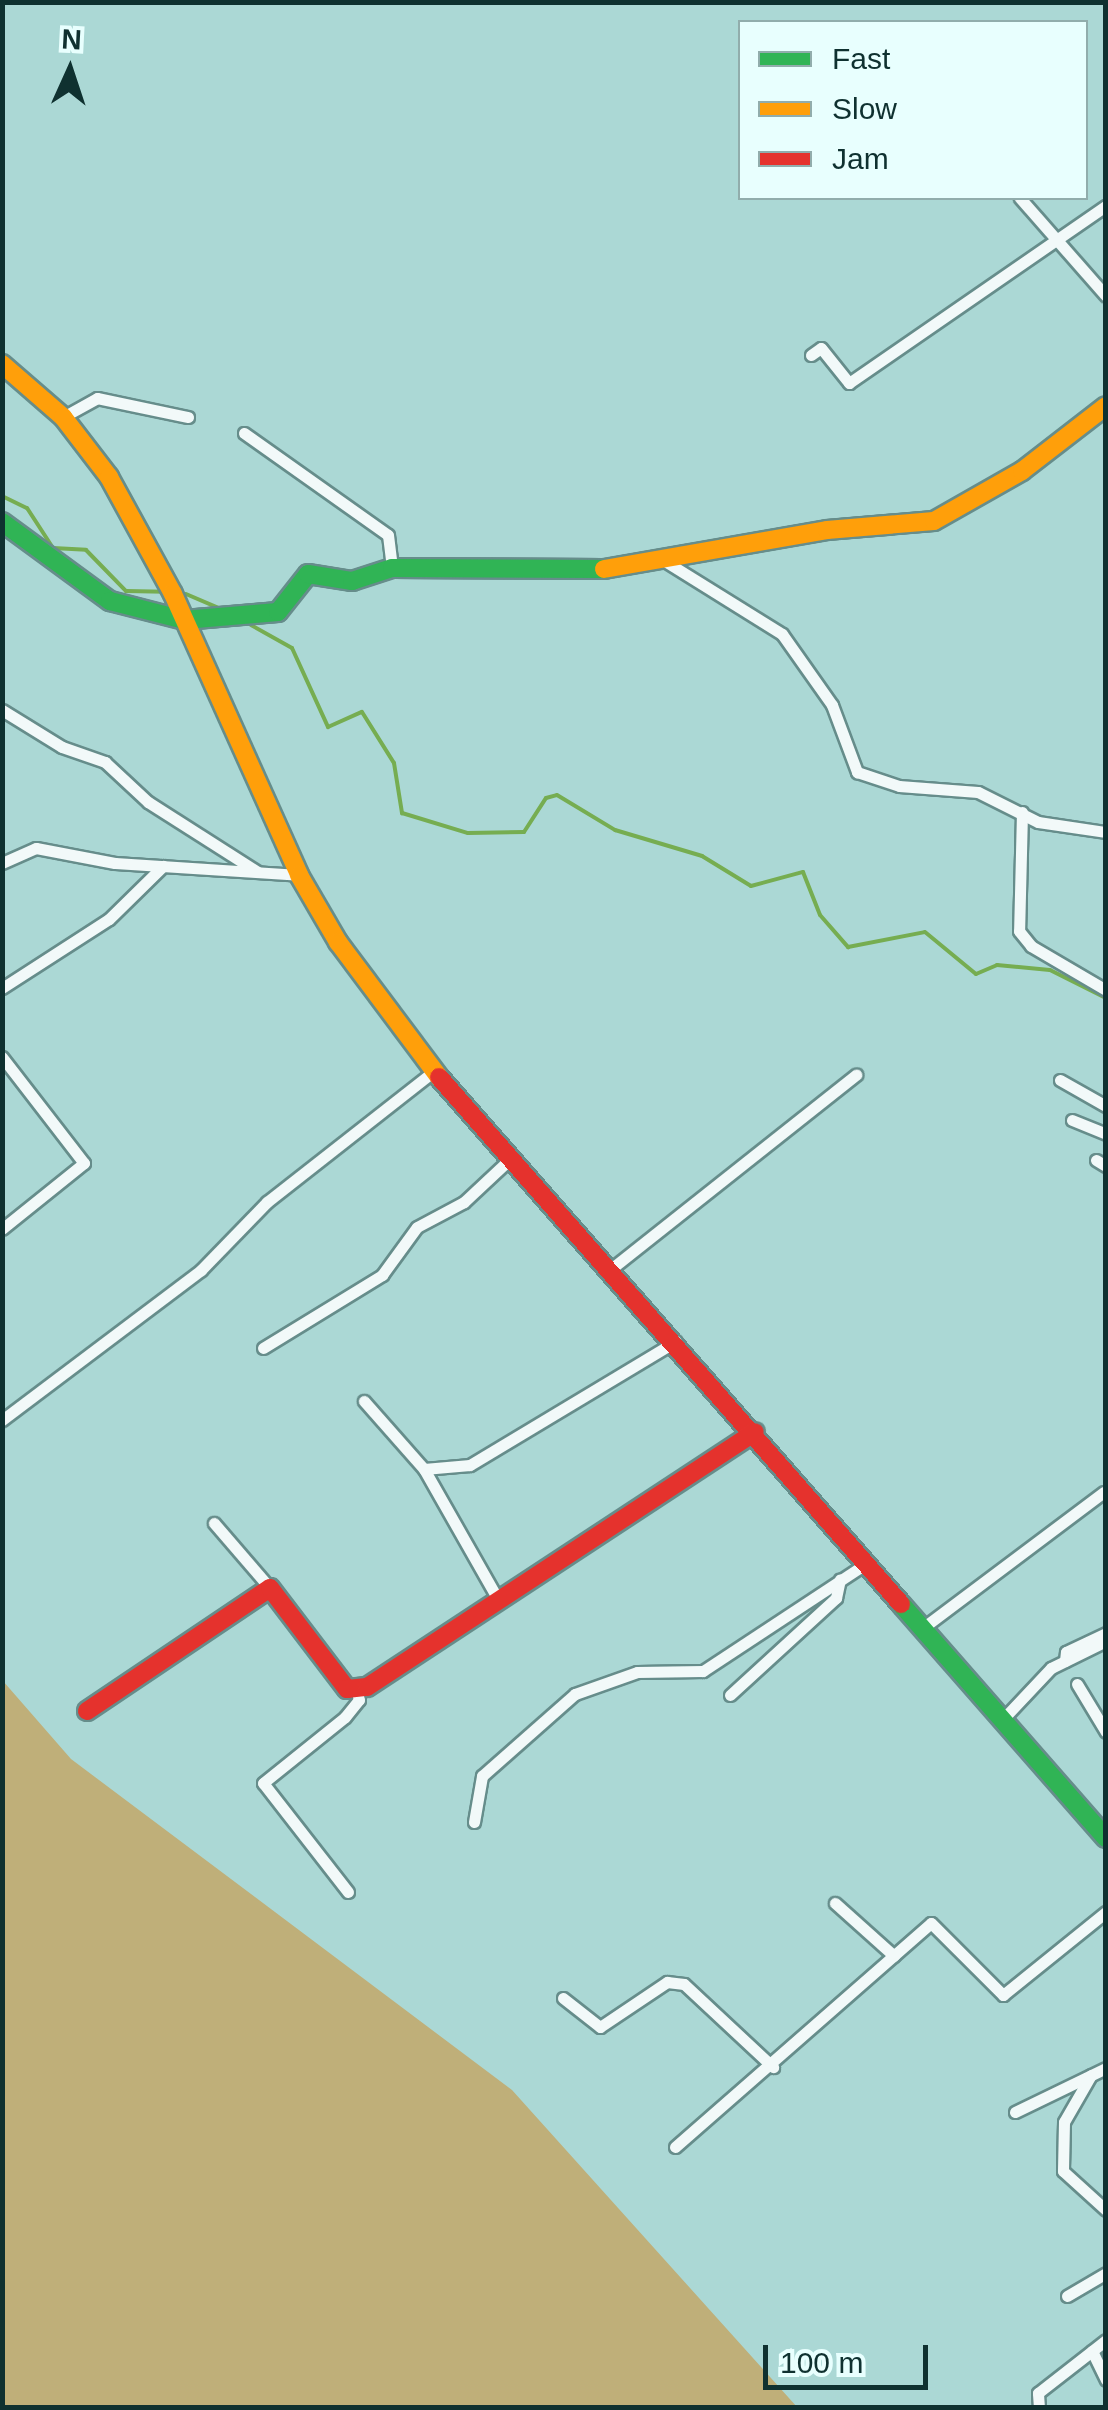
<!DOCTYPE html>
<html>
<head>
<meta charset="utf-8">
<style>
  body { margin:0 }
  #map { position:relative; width:1108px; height:2410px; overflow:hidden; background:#abd8d5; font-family:Helvetica,sans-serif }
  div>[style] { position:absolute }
  .forest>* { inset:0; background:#bfaf79 }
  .stream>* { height:4px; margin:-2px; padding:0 2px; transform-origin:2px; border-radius:2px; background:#76ad51 }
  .roads { filter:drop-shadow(2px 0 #668d8b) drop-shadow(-2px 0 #668d8b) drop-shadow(0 2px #668d8b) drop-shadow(0 -2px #668d8b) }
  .street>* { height:11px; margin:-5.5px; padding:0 5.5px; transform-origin:5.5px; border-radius:5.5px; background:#f2f9f9 }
  .fast>* { height:18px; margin:-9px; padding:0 9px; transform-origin:9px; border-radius:9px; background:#30b455 }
  .slow>* { height:18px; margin:-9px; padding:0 9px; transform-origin:9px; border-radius:9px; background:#ff9f0a }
  .jam>* { height:18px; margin:-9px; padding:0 9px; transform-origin:9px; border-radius:9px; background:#e5322d }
  span { translate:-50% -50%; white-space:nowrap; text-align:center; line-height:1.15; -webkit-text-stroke:8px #e8fffe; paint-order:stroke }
  .frame { position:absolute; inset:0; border:5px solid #0f3130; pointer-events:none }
  .legend { position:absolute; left:738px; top:20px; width:350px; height:180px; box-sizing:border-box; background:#e8fffe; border:2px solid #91adac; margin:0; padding:12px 18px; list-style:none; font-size:30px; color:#0f3130 }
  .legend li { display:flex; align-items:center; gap:20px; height:50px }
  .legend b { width:50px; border:2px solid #91adac }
  .north { position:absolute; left:20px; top:20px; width:100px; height:100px; -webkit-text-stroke:8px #e8fffe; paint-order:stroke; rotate:3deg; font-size:28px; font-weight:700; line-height:40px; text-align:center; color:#0f3130 }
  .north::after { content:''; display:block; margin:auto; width:35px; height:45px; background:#0f3130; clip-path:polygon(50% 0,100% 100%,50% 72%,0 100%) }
  .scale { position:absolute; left:763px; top:2345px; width:165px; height:45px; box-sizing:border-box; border:5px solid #0f3130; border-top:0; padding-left:12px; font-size:30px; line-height:35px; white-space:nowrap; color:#0f3130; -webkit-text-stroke:8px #e8fffe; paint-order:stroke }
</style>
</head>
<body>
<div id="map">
  <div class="forest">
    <div style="clip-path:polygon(3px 1681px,71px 1759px,512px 2090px,797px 2407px,3px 2407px)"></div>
  </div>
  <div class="stream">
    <div style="left:2px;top:496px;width:28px;rotate:26deg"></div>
    <div style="left:27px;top:508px;width:48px;rotate:57deg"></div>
    <div style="left:53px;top:548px;width:33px;rotate:3deg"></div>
    <div style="left:86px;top:550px;width:57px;rotate:45.7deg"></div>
    <div style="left:126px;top:591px;width:39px;rotate:1deg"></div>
    <div style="left:186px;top:594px;width:46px;rotate:23.2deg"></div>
    <div style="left:251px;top:625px;width:47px;rotate:29.3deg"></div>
    <div style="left:292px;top:648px;width:87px;rotate:65.5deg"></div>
    <div style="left:328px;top:727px;width:37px;rotate:-24deg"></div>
    <div style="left:362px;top:712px;width:60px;rotate:57.9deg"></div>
    <div style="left:394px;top:763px;width:51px;rotate:80.9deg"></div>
    <div style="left:402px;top:813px;width:69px;rotate:16.9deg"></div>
    <div style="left:468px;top:833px;width:56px;rotate:-1deg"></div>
    <div style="left:524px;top:832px;width:40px;rotate:-57.1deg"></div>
    <div style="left:546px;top:798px;width:11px;rotate:-15deg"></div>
    <div style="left:557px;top:795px;width:68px;rotate:31.1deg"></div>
    <div style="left:615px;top:830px;width:91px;rotate:16.6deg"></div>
    <div style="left:702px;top:856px;width:57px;rotate:31.5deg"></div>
    <div style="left:751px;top:886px;width:54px;rotate:-15.1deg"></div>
    <div style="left:803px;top:872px;width:46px;rotate:68.4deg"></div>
    <div style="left:820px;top:915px;width:43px;rotate:48.8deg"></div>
    <div style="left:848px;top:947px;width:78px;rotate:-11deg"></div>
    <div style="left:925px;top:932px;width:66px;rotate:39.5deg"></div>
    <div style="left:976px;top:974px;width:23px;rotate:-23deg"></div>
    <div style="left:997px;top:965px;width:53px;rotate:5.4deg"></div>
    <div style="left:1050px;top:970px;width:63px;rotate:26.6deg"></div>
  </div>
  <div class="roads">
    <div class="street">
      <div style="left:1020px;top:198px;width:130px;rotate:48.7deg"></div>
      <div style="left:811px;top:355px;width:12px;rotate:-35deg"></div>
      <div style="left:821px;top:348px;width:45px;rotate:51.3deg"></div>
      <div style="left:849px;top:383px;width:312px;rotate:-34.6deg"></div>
      <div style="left:63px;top:417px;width:39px;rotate:-29deg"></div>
      <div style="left:97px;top:398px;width:93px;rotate:11.8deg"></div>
      <div style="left:244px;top:433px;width:176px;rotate:35.3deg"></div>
      <div style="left:388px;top:535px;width:33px;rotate:83deg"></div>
      <div style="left:668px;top:563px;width:134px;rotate:31.9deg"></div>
      <div style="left:782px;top:634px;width:87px;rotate:54.8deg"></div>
      <div style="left:832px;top:705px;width:72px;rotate:69.5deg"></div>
      <div style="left:857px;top:772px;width:44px;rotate:18.4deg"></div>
      <div style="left:899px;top:786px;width:79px;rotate:4.3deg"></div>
      <div style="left:978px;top:792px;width:67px;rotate:26.6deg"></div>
      <div style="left:1038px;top:822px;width:69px;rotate:8.4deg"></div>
      <div style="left:2px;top:710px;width:70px;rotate:31.7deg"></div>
      <div style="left:62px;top:747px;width:46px;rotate:19.2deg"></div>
      <div style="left:105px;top:762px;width:59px;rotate:42.9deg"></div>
      <div style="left:148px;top:802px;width:130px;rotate:32.5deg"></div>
      <div style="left:1022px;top:812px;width:119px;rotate:91.4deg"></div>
      <div style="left:1019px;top:931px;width:19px;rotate:51deg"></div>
      <div style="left:1031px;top:946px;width:87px;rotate:30.4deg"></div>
      <div style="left:2px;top:863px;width:37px;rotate:-24deg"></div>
      <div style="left:36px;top:848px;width:80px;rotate:10.8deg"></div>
      <div style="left:115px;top:863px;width:184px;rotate:3.7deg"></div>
      <div style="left:2px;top:988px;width:127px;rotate:-32.8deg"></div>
      <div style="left:109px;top:919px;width:76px;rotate:-44.5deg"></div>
      <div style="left:2px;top:1057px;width:134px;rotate:52.3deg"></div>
      <div style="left:84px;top:1163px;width:105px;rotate:141.2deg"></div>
      <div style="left:1060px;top:1080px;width:53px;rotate:29.5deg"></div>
      <div style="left:1072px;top:1120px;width:37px;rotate:22deg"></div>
      <div style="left:1096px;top:1160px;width:12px;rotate:31deg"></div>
      <div style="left:611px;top:1269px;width:313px;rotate:-38.4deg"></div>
      <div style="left:263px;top:1348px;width:140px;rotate:-31.5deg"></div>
      <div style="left:382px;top:1275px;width:59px;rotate:-53.9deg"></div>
      <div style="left:417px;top:1227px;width:53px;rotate:-28deg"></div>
      <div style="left:464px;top:1202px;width:64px;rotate:-43.1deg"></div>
      <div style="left:364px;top:1401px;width:91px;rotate:48.6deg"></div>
      <div style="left:424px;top:1469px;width:152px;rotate:60.4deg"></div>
      <div style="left:2px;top:1420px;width:249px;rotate:-37deg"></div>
      <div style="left:201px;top:1270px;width:95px;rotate:-45.9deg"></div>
      <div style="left:267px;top:1202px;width:212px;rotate:-38.1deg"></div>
      <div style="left:424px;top:1469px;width:46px;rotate:-5deg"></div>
      <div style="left:470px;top:1465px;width:240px;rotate:-31deg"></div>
      <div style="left:214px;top:1523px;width:86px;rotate:49.3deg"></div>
      <div style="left:924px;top:1627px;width:225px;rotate:-36.9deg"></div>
      <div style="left:1065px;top:1661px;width:9px;rotate:-84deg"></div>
      <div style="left:1066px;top:1652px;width:44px;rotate:-25.4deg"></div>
      <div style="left:1077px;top:1684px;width:56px;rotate:58.9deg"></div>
      <div style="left:730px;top:1695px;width:144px;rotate:-42.5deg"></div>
      <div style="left:836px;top:1598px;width:19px;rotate:-78deg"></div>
      <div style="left:1003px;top:1719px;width:70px;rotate:-46.7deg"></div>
      <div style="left:1051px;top:1668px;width:61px;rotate:-26.1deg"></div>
      <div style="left:474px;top:1822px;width:47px;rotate:-80.1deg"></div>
      <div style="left:482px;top:1776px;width:124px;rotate:-41.4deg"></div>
      <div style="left:575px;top:1694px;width:66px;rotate:-19.5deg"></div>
      <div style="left:637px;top:1672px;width:66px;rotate:-0.9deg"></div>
      <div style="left:703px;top:1671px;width:198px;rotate:-33.4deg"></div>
      <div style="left:348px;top:1892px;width:138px;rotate:-127.9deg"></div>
      <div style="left:263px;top:1783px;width:105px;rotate:-38.8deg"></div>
      <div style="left:345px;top:1717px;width:22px;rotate:-51deg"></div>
      <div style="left:359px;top:1700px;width:12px;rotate:-104deg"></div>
      <div style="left:835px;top:1903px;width:79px;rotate:41.9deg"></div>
      <div style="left:563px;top:1998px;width:47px;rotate:38.1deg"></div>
      <div style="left:600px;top:2027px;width:81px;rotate:-33.9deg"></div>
      <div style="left:667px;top:1982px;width:17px;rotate:7deg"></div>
      <div style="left:684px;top:1984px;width:122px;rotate:43deg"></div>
      <div style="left:1091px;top:2075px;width:54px;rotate:119.9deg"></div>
      <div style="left:1064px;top:2122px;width:49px;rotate:91.2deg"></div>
      <div style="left:1063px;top:2171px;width:58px;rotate:42.2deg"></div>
      <div style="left:1015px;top:2112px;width:101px;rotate:-25.8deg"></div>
      <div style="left:675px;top:2147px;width:340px;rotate:-41.2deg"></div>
      <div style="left:931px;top:1923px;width:102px;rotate:45deg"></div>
      <div style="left:1003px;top:1995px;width:132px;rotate:-38.9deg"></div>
      <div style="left:1067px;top:2296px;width:45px;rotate:-30.5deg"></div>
      <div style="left:1092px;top:2351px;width:32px;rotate:64deg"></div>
      <div style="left:1039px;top:2408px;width:15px;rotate:-94deg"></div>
      <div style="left:1038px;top:2393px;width:86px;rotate:-37.9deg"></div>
    </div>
    <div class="fast">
      <div style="left:2px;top:522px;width:134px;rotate:36.2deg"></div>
      <div style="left:110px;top:601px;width:76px;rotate:14.4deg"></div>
      <div style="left:184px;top:620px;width:94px;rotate:-4.9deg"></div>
      <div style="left:278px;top:612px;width:48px;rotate:-51.7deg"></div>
      <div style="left:308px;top:574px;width:45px;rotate:9deg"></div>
      <div style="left:352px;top:581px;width:42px;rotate:-18deg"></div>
      <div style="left:392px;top:568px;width:212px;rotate:0.3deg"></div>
      <div style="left:901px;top:1604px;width:311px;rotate:48.8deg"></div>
    </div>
    <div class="slow">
      <div style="left:2px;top:364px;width:81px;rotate:41deg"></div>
      <div style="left:63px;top:417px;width:76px;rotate:52.5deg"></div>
      <div style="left:109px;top:477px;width:133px;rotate:61.3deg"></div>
      <div style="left:173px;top:594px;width:308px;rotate:65.8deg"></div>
      <div style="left:299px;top:875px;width:78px;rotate:59.8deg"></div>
      <div style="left:338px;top:942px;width:169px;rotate:53.2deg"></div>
      <div style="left:604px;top:569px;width:226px;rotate:-9.9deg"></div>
      <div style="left:827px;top:530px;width:107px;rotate:-4.8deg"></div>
      <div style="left:934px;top:521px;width:101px;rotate:-29.6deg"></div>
      <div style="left:1022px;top:471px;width:106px;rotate:-37.7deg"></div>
    </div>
    <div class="jam">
      <div style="left:439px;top:1077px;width:701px;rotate:48.76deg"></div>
      <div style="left:87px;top:1711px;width:220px;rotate:-33.9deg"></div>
      <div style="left:270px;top:1588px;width:127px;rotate:52.7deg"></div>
      <div style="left:347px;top:1689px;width:20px;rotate:-6deg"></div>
      <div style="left:367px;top:1687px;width:464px;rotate:-33.3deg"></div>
    </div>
  </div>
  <div class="frame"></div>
  <ul class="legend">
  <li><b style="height:12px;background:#30b455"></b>Fast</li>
  <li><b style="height:12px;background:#ff9f0a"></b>Slow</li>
  <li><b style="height:12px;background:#e5322d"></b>Jam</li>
  </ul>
  <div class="north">N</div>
  <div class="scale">100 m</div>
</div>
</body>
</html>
